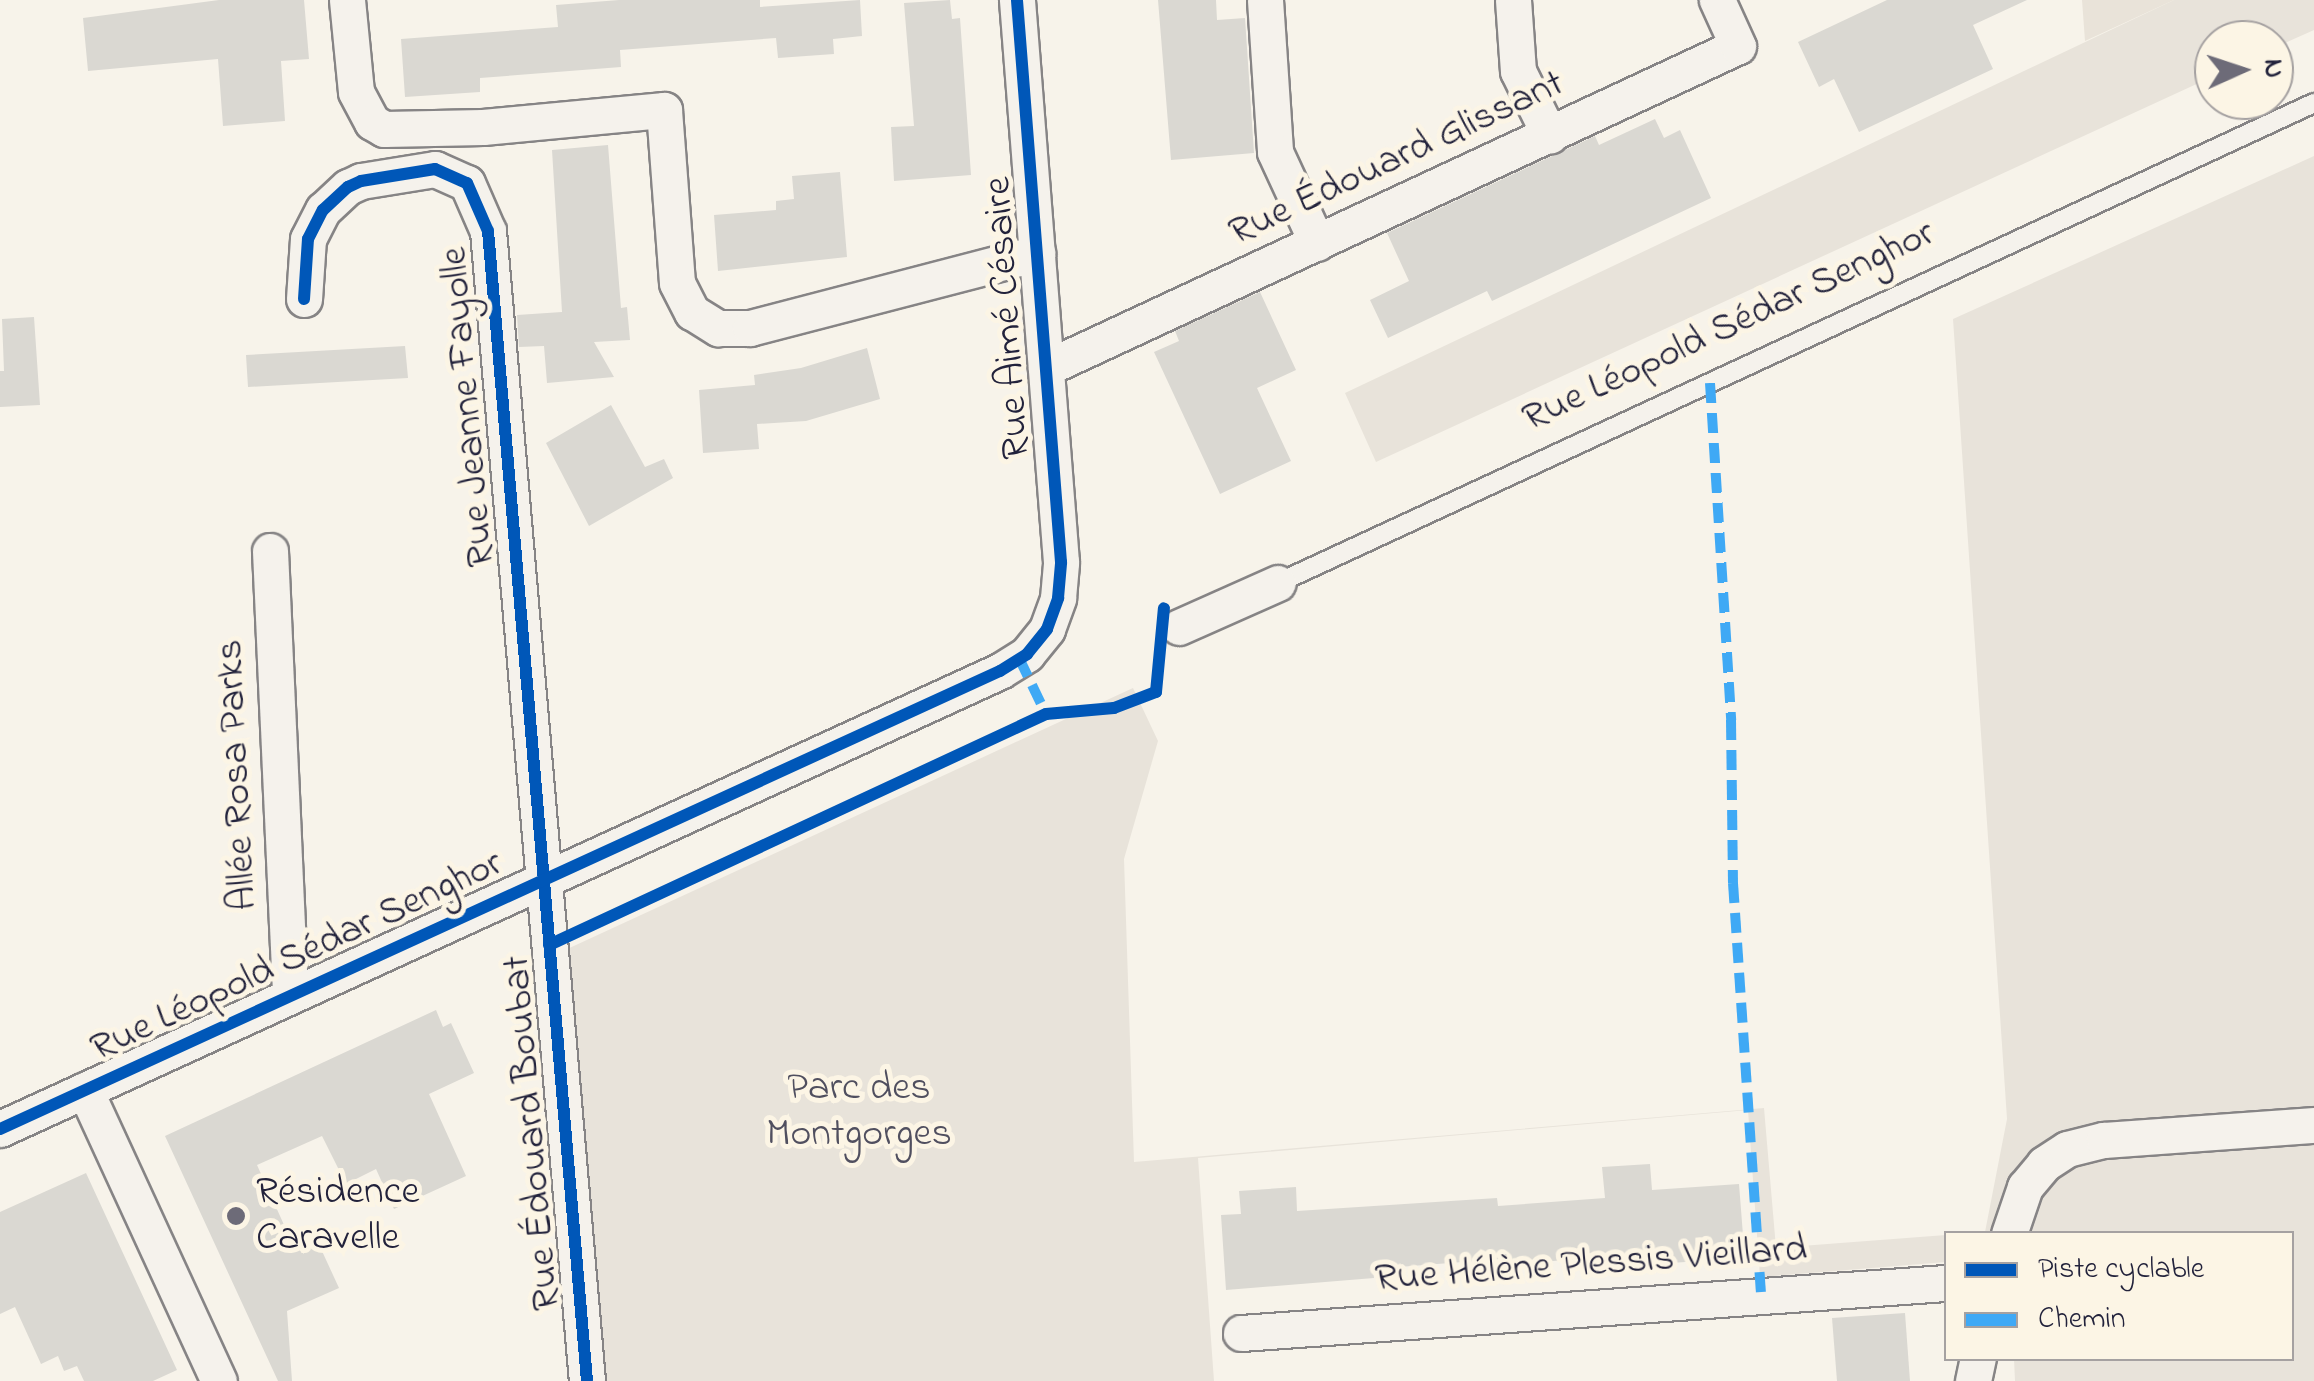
<!DOCTYPE html>
<html>
<head>
<meta charset="utf-8">
<style>
  body { margin:0 }
  #map { position:relative; width:2314px; height:1381px; overflow:hidden; background:#f7f3ea; font-family:"Indie Flower",sans-serif }
  div>[style] { position:absolute }
  .built>* { inset:0; background:#e9e3d9 }
  .green>* { inset:0; background:#e8e3da }
  .building>* { inset:0; background:#dad8d2 }
  .roads { filter:drop-shadow(2px 0 #868485) drop-shadow(-2px 0 #868485) drop-shadow(0 2px #868485) drop-shadow(0 -2px #868485) }
  .service>* { height:18px; margin:-9px; padding:0 9px; transform-origin:9px; border-radius:9px; background:#f5f2ec }
  .minor>* { height:35px; margin:-17.5px; padding:0 17.5px; transform-origin:17.5px; border-radius:17.5px; background:#f5f2ec }
  .quiet>* { height:10px; margin-top:-5px; transform-origin:0; background:repeating-linear-gradient(90deg,#3fa9f5 0 20px,transparent 0 30px) }
  .cycleway>* { height:12px; margin:-6px; padding:0 6px; transform-origin:6px; border-radius:6px; background:#0057b8 }
  .dots>* { width:28px; height:28px; translate:-50% -50%; box-sizing:border-box; border:5px solid #fcf5e5; border-radius:50% }
  span { translate:-50% -50%; white-space:nowrap; text-align:center; line-height:1.15; -webkit-text-stroke:10px #fcf5e5; paint-order:stroke }
  .street-label { font-size:40px; color:#22223b }
  .park-label { font-size:40px; color:#504f5f }
  .poi-label { font-size:40px; color:#22223b }
  .left { translate:0 -50%; text-align:left }
  .legend { position:absolute; left:1944px; top:1231px; width:350px; height:130px; box-sizing:border-box; background:#fcf5e5; border:2px solid #a5a1a1; margin:0; padding:12px 18px; list-style:none; font-size:30px; color:#22223b }
  .legend li { display:flex; align-items:center; gap:20px; height:50px }
  .legend b { width:50px; border:2px solid #a5a1a1 }
  .north { position:absolute; left:2194px; top:20px; width:100px; height:100px; box-sizing:border-box; background:#fcf5e5; border:2px solid #a5a1a1; border-radius:50%; rotate:87deg; font-size:28px; font-weight:700; line-height:40px; text-align:center; color:#22223b }
  .north::after { content:''; display:block; margin:auto; width:35px; height:45px; background:#6d6b78; clip-path:polygon(50% 0,100% 100%,50% 72%,0 100%) }
</style>
</head>
<body>
<div id="map">
  <div class="built">
    <div style="clip-path:polygon(2082px 0,2174px 0,2085px 41px)"></div>
  </div>
  <div class="green">
    <div style="clip-path:polygon(2174px 0,2314px 0,2314px 30px,2274px 48px,2274px 40px,2214px 40px,2214px 76px,1376px 462px,1345px 393px)"></div>
    <div style="clip-path:polygon(2314px 156px,2314px 1381px,2015px 1381px,2014px 1359px,2292px 1358px,2292px 1234px,1967px 1233px,1985px 1232px,2007px 1119px,1953px 319px)"></div>
    <div style="clip-path:polygon(1133px 688px,1158px 741px,1124px 859px,1134px 1162px,1764px 1108px,1776px 1248px,1946px 1235px,1946px 1262px,1760px 1277px,1748px 1110px,1198px 1158px,1214px 1381px,599px 1381px,563px 951px)"></div>
  </div>
  <div class="building">
    <div style="clip-path:polygon(219px 0,304px 0,309px 59px,281px 61px,285px 121px,223px 126px,218px 59px,88px 71px,83px 18px)"></div>
    <div style="clip-path:polygon(619px 0,760px 0,760px 7px,860px 0,862px 36px,833px 39px,834px 54px,778px 58px,776px 38px,620px 50px,621px 67px,480px 78px,480px 92px,405px 97px,401px 39px,558px 27px,556px 5px)"></div>
    <div style="clip-path:polygon(950px 0,952px 19px,960px 18px,971px 175px,894px 181px,891px 127px,914px 126px,904px 3px)"></div>
    <div style="clip-path:polygon(1158px 0,1216px 0,1217px 20px,1245px 18px,1254px 153px,1171px 160px)"></div>
    <div style="clip-path:polygon(1887px 0,2027px 0,1973px 25px,1993px 69px,1859px 132px,1834px 79px,1819px 87px,1798px 42px)"></div>
    <div style="clip-path:polygon(1655px 119px,1664px 138px,1680px 130px,1711px 198px,1492px 301px,1487px 291px,1388px 338px,1370px 300px,1409px 281px,1387px 233px,1595px 136px,1599px 145px)"></div>
    <div style="clip-path:polygon(608px 145px,621px 308px,627px 307px,630px 340px,594px 342px,614px 377px,547px 383px,544px 346px,519px 347px,517px 315px,562px 312px,552px 150px)"></div>
    <div style="clip-path:polygon(840px 172px,847px 257px,718px 271px,714px 215px,776px 210px,776px 201px,794px 199px,792px 176px)"></div>
    <div style="clip-path:polygon(1260px 292px,1296px 370px,1257px 388px,1291px 461px,1220px 494px,1154px 352px,1179px 341px,1175px 331px)"></div>
    <div style="clip-path:polygon(34px 317px,40px 405px,0 407px,0 371px,4px 371px,2px 319px)"></div>
    <div style="clip-path:polygon(405px 346px,408px 378px,248px 387px,246px 355px)"></div>
    <div style="clip-path:polygon(867px 348px,880px 399px,806px 421px,757px 424px,759px 449px,703px 453px,699px 390px,755px 385px,754px 375px,801px 368px)"></div>
    <div style="clip-path:polygon(611px 405px,645px 467px,664px 459px,673px 478px,589px 526px,546px 443px)"></div>
    <div style="clip-path:polygon(436px 1010px,443px 1027px,451px 1023px,474px 1073px,429px 1094px,466px 1176px,394px 1209px,376px 1169px,346px 1184px,322px 1136px,257px 1165px,294px 1247px,316px 1238px,339px 1288px,287px 1311px,292px 1381px,278px 1381px,165px 1136px)"></div>
    <div style="clip-path:polygon(1650px 1164px,1652px 1190px,1739px 1184px,1744px 1248px,1712px 1250px,1713px 1260px,1671px 1263px,1670px 1252px,1502px 1265px,1501px 1259px,1373px 1269px,1374px 1278px,1226px 1290px,1221px 1215px,1241px 1214px,1239px 1191px,1296px 1187px,1297px 1211px,1497px 1198px,1498px 1206px,1605px 1198px,1602px 1167px)"></div>
    <div style="clip-path:polygon(86px 1173px,177px 1370px,153px 1381px,84px 1381px,77px 1366px,64px 1371px,58px 1356px,41px 1364px,15px 1307px,0 1314px,0 1212px)"></div>
    <div style="clip-path:polygon(1905px 1313px,1910px 1381px,1837px 1381px,1832px 1318px)"></div>
  </div>
  <div class="roads">
    <div class="service">
      <div style="left:1278px;top:583px;width:1142px;rotate:-24.86deg"></div>
    </div>
    <div class="minor">
      <div style="left:347px;top:0;width:92px;rotate:84.4deg"></div>
      <div style="left:356px;top:92px;width:34px;rotate:62deg"></div>
      <div style="left:372px;top:122px;width:14px;rotate:30deg"></div>
      <div style="left:384px;top:129px;width:99px;rotate:-1.2deg"></div>
      <div style="left:483px;top:127px;width:182px;rotate:-5.4deg"></div>
      <div style="left:664px;top:110px;width:173px;rotate:85.7deg"></div>
      <div style="left:677px;top:283px;width:33px;rotate:63deg"></div>
      <div style="left:692px;top:312px;width:31px;rotate:32deg"></div>
      <div style="left:718px;top:328px;width:32px"></div>
      <div style="left:750px;top:328px;width:297px;rotate:-14.6deg"></div>
      <div style="left:1265px;top:0;width:152px;rotate:86.2deg"></div>
      <div style="left:1275px;top:152px;width:100px;rotate:65.2deg"></div>
      <div style="left:1513px;top:0;width:71px;rotate:86deg"></div>
      <div style="left:1518px;top:71px;width:72px;rotate:63.8deg"></div>
      <div style="left:304px;top:299px;width:60px;rotate:-86.2deg"></div>
      <div style="left:308px;top:239px;width:33px;rotate:-63deg"></div>
      <div style="left:323px;top:210px;width:34px;rotate:-43deg"></div>
      <div style="left:348px;top:187px;width:14px;rotate:-25deg"></div>
      <div style="left:361px;top:181px;width:75px;rotate:-9.2deg"></div>
      <div style="left:435px;top:169px;width:35px;rotate:24deg"></div>
      <div style="left:467px;top:183px;width:52px;rotate:66.4deg"></div>
      <div style="left:488px;top:231px;width:1154px;rotate:85.08deg"></div>
      <div style="left:1046px;top:368px;width:763px;rotate:-24.95deg"></div>
      <div style="left:1738px;top:46px;width:51px;rotate:-114.5deg"></div>
      <div style="left:270px;top:551px;width:443px;rotate:87.4deg"></div>
      <div style="left:1179px;top:627px;width:108px;rotate:-24deg"></div>
      <div style="left:85px;top:1090px;width:320px;rotate:65.3deg"></div>
      <div style="left:0;top:1129px;width:1100px;rotate:-24.61deg"></div>
      <div style="left:1000px;top:671px;width:32px;rotate:-32deg"></div>
      <div style="left:1027px;top:654px;width:32px;rotate:-51deg"></div>
      <div style="left:1047px;top:629px;width:33px;rotate:-70deg"></div>
      <div style="left:1058px;top:598px;width:36px;rotate:-85deg"></div>
      <div style="left:1061px;top:562px;width:564px;rotate:-94.48deg"></div>
      <div style="left:2009px;top:1234px;width:50px;rotate:-71.2deg"></div>
      <div style="left:2025px;top:1187px;width:30px;rotate:-50deg"></div>
      <div style="left:2044px;top:1164px;width:27px;rotate:-33deg"></div>
      <div style="left:2067px;top:1149px;width:38px;rotate:-14deg"></div>
      <div style="left:2104px;top:1140px;width:211px;rotate:-4.1deg"></div>
      <div style="left:1241px;top:1333px;width:707px;rotate:-4.06deg"></div>
      <div style="left:1973px;top:1381px;width:24px;rotate:-78deg"></div>
    </div>
  </div>
  <div class="quiet">
    <div style="left:1710px;top:383px;width:338px;rotate:86.4deg"></div>
    <div style="left:1731px;top:720px;width:163px;rotate:89.3deg"></div>
    <div style="left:1733px;top:883px;width:414px;rotate:86.1deg"></div>
    <div style="left:1019px;top:658px;width:62px;rotate:64.3deg"></div>
  </div>
  <div class="cycleway">
    <div style="left:304px;top:299px;width:60px;rotate:-86.2deg"></div>
    <div style="left:308px;top:239px;width:33px;rotate:-63deg"></div>
    <div style="left:323px;top:210px;width:34px;rotate:-43deg"></div>
    <div style="left:348px;top:187px;width:14px;rotate:-25deg"></div>
    <div style="left:361px;top:181px;width:75px;rotate:-9.2deg"></div>
    <div style="left:435px;top:169px;width:35px;rotate:24deg"></div>
    <div style="left:467px;top:183px;width:52px;rotate:66.4deg"></div>
    <div style="left:488px;top:231px;width:1154px;rotate:85.08deg"></div>
    <div style="left:549px;top:945px;width:548px;rotate:-24.93deg"></div>
    <div style="left:1046px;top:714px;width:68px;rotate:-5deg"></div>
    <div style="left:1114px;top:708px;width:45px;rotate:-20.9deg"></div>
    <div style="left:1156px;top:692px;width:84px;rotate:-84.6deg"></div>
    <div style="left:0;top:1129px;width:1100px;rotate:-24.61deg"></div>
    <div style="left:1000px;top:671px;width:32px;rotate:-32deg"></div>
    <div style="left:1027px;top:654px;width:32px;rotate:-51deg"></div>
    <div style="left:1047px;top:629px;width:33px;rotate:-70deg"></div>
    <div style="left:1058px;top:598px;width:36px;rotate:-85deg"></div>
    <div style="left:1061px;top:562px;width:564px;rotate:-94.48deg"></div>
  </div>
  <div class="dots">
    <div style="left:236px;top:1216px;background:#6d6b78"></div>
  </div>
  <div class="street-label">
    <span style="left:1397px;top:159px;rotate:-25deg">Rue Édouard Glissant</span>
    <span style="left:1009px;top:318px;rotate:-94deg">Rue Aimé Césaire</span>
    <span style="left:1729px;top:327px;rotate:-25deg">Rue Léopold Sédar Senghor</span>
    <span style="left:469px;top:407px;rotate:-95deg">Rue Jeanne Fayolle</span>
    <span style="left:238px;top:775px;rotate:-93deg">Allée Rosa Parks</span>
    <span style="left:297px;top:957px;rotate:-25deg">Rue Léopold Sédar Senghor</span>
    <span style="left:533px;top:1133px;rotate:-95deg">Rue Édouard Boubat</span>
    <span style="left:1591px;top:1265px;rotate:-4deg">Rue Hélène Plessis Vieillard</span>
  </div>
  <div class="park-label">
    <span style="left:859px;top:1112px">Parc des<br>Montgorges</span>
  </div>
  <div class="poi-label">
    <span class="left" style="left:256px;top:1216px">Résidence<br>Caravelle</span>
  </div>
  <ul class="legend">
  <li><b style="height:12px;background:#0057b8"></b>Piste cyclable</li>
  <li><b style="height:12px;background:#3fa9f5"></b>Chemin</li>
  </ul>
  <div class="north">N</div>
</div>
</body>
</html>
